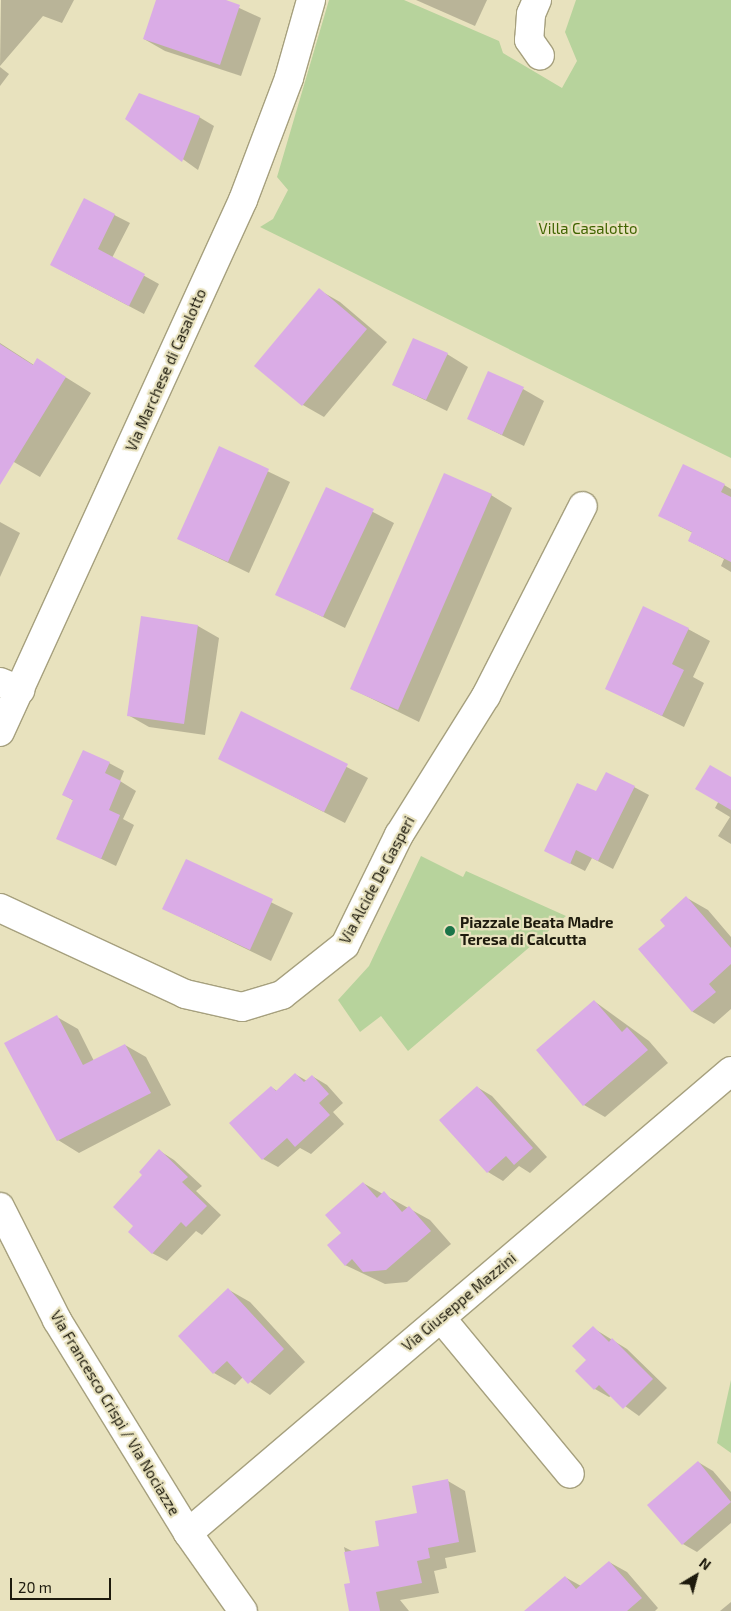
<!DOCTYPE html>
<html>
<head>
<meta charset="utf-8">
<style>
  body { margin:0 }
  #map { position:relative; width:731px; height:1611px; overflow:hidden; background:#e8e2be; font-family:"Exo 2",sans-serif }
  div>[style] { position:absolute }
  .green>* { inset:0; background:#b7d39c }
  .shadow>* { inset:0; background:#0003 }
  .building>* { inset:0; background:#daace6 }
  .roads { filter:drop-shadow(1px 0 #a6a07e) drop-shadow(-1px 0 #a6a07e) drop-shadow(0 1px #a6a07e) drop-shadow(0 -1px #a6a07e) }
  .minor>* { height:28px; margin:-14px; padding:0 14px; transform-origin:14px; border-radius:14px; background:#fff }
  .tertiary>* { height:28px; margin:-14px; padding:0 14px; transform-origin:14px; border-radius:14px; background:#fff }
  .dots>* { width:14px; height:14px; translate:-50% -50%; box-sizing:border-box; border:2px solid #e8e2be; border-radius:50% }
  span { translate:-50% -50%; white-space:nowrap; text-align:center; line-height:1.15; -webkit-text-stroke:4.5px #e8e2be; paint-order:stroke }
  .park-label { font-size:15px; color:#406400 }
  .street-label { font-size:15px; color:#1d1a0d }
  .poi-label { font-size:15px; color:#1d1a0d; font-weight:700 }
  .left { translate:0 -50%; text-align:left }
  .north { position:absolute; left:671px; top:1551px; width:50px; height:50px; -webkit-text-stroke:4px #e8e2be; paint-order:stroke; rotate:37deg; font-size:14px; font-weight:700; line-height:20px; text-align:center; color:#1d1a0d }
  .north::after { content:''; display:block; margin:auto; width:18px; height:22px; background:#1d1a0d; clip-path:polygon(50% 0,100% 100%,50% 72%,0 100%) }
  .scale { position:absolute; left:10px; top:1578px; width:101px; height:22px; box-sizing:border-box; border:2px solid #1d1a0d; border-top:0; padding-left:6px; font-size:15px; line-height:18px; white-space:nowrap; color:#1d1a0d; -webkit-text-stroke:4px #e8e2be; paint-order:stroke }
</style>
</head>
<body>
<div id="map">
  <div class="green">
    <div style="clip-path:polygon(329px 0,404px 0,499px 41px,503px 53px,562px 88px,577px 61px,565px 32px,576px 0,731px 0,731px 458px,260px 227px,273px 219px,288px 190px,277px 177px)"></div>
    <div style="clip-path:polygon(421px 856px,463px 877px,466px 871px,566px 916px,408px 1051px,381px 1016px,360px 1032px,338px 1000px,369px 966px)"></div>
    <div style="clip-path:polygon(731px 1380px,731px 1453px,717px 1443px)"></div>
  </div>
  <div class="shadow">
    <div style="clip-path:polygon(1px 0,74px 0,62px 23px,43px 16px,0 66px)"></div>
    <div style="clip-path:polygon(157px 0,222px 0,261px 18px,241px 76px,165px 51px,144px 39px)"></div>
    <div style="clip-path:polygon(416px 0,487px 0,475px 26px)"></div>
    <div style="clip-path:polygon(0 67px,9px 74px,0 86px)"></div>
    <div style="clip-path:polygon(199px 117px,214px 126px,198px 170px,127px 119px)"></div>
    <div style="clip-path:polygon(85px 200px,130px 223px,112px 258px,159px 284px,144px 314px,66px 273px)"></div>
    <div style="clip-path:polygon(319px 290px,340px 302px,387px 342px,324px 417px,303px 405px)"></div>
    <div style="clip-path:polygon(0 343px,34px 365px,38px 360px,91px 393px,40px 477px,0 454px)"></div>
    <div style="clip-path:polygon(447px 354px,468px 367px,447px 411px,394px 385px)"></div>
    <div style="clip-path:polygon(523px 389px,544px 401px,524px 446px,469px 419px)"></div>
    <div style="clip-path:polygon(219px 448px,290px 482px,249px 573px,179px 539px)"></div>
    <div style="clip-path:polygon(724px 485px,731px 489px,731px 572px,721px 566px,724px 559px,689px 541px,693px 533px,660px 516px)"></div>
    <div style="clip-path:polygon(327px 488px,394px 523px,345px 628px,277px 594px)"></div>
    <div style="clip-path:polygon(491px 495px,512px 508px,419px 722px,352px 689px)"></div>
    <div style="clip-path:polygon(0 522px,20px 533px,0 577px)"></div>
    <div style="clip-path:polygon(142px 617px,198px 626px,219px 638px,205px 735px,149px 727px,128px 715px)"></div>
    <div style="clip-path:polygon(688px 629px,710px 641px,693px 677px,704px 683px,684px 727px,606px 688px)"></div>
    <div style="clip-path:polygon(242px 713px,368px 778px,345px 823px,219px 758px)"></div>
    <div style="clip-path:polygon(109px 763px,124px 771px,120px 781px,136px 791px,123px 819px,134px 825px,116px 866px,58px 838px,74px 801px,64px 795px)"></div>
    <div style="clip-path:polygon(731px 778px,731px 844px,718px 836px,730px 817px,715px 808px)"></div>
    <div style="clip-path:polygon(634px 787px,649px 795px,613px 869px,592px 858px,585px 871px,546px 851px,596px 793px)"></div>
    <div style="clip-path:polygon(186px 861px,293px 913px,271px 961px,164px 909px)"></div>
    <div style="clip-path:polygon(687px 898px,708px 910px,731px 937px,731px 1009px,714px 1024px,693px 1012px,639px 949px,667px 926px)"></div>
    <div style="clip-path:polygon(594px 1001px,649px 1041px,668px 1063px,605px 1117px,584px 1105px)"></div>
    <div style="clip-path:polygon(57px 1017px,78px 1029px,94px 1061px,125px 1045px,146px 1057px,171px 1105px,79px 1153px,58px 1140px)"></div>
    <div style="clip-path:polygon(295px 1074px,307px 1081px,312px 1076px,327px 1085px,343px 1103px,333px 1112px,344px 1124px,311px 1154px,300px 1148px,278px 1167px,263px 1159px,271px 1087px,277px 1091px)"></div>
    <div style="clip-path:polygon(477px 1087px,492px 1096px,547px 1157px,530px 1173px,519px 1166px,503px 1181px,488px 1172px)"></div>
    <div style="clip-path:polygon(160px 1151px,174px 1160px,202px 1186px,196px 1191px,221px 1215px,202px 1235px,196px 1231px,167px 1261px,152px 1253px,134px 1226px,144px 1175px)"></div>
    <div style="clip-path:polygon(363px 1183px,430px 1220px,451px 1244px,407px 1282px,385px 1284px,345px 1265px,342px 1233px)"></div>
    <div style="clip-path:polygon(229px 1290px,250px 1302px,305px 1362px,270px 1395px,243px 1377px,235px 1385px,214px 1373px)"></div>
    <div style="clip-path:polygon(593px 1328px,627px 1349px,667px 1388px,639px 1416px,611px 1396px,609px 1397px,595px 1389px,588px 1360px)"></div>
    <div style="clip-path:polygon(698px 1462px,713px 1471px,731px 1492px,731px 1523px,697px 1552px,683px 1544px)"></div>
    <div style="clip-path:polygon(448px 1481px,465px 1491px,476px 1552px,445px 1558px,447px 1568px,434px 1571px,439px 1593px,400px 1600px,409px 1611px,350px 1611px,352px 1584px,344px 1547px,354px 1552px,381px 1547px,418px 1514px)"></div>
    <div style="clip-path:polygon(609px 1562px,627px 1572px,658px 1608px,655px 1611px,537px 1611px,565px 1577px,581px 1586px)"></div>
    <div style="clip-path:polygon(731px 1602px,731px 1611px,720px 1611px)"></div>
  </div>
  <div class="building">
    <div style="clip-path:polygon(156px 0,226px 0,240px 5px,220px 65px,143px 39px)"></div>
    <div style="clip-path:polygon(139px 93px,200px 116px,182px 162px,125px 119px)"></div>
    <div style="clip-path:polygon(84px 198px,115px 214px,98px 249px,145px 274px,129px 306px,50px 265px)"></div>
    <div style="clip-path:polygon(319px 288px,367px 329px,302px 406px,254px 366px)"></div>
    <div style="clip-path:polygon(413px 338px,448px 353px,426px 400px,392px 385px)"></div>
    <div style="clip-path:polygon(0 344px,33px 365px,37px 358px,66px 377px,0 485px)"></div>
    <div style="clip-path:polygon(488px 371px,524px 387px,502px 435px,467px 419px)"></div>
    <div style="clip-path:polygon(219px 446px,269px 469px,228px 562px,177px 539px)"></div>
    <div style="clip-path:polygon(683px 464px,725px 484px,721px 492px,731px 497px,731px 562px,688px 541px,692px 532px,658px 516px)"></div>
    <div style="clip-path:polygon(444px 473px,492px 494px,398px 710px,350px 689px)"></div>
    <div style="clip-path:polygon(326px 487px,374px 509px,323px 617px,275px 595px)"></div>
    <div style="clip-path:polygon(643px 606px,689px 628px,672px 664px,684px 670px,662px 716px,605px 689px)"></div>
    <div style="clip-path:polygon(141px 616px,198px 625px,184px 724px,127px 716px)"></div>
    <div style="clip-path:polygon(241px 711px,348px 764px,324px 812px,218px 759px)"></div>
    <div style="clip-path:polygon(83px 750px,110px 762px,105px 773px,121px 781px,109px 810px,120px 815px,101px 859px,56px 839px,73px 800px,62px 795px)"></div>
    <div style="clip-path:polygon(710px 765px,731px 777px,731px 810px,695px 789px)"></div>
    <div style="clip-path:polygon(606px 772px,635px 786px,598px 861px,576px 850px,570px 864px,544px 851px,577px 783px,596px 791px)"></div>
    <div style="clip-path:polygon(186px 859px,273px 899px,250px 950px,162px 909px)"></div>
    <div style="clip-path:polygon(686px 896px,731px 948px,731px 964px,709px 984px,716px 992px,692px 1012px,638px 949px,665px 926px,660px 920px)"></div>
    <div style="clip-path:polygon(594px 1000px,622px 1032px,627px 1027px,648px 1050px,583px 1106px,536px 1050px)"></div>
    <div style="clip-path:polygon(57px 1015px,83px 1065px,125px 1044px,151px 1093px,57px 1141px,4px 1043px)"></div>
    <div style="clip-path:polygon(295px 1073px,304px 1082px,312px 1075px,329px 1094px,319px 1103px,330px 1115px,295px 1147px,287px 1138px,262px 1160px,229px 1123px,271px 1086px,276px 1091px)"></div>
    <div style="clip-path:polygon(477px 1086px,533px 1148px,514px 1165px,506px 1156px,487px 1173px,439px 1120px)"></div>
    <div style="clip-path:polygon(159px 1149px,188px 1177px,182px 1182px,207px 1206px,186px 1227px,181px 1222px,152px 1254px,128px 1232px,133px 1226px,113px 1207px,142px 1175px,139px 1172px)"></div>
    <div style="clip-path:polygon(363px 1182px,377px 1198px,384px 1191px,402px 1212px,409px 1206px,431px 1231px,386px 1270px,363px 1272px,352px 1259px,345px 1266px,327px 1245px,341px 1233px,325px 1215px)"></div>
    <div style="clip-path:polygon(228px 1288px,284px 1349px,248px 1384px,227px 1361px,213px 1374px,178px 1336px)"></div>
    <div style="clip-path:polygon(593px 1326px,609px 1342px,612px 1338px,653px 1379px,623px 1409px,599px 1385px,594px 1390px,575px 1371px,586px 1360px,572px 1346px)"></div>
    <div style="clip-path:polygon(698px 1461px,731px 1502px,682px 1545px,647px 1505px)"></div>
    <div style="clip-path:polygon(448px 1479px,459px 1542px,428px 1548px,430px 1558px,417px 1561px,422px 1583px,376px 1592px,380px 1611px,349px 1611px,344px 1584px,350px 1583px,344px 1552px,379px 1546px,375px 1521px,417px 1513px,412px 1486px)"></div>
    <div style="clip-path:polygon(609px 1561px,642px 1598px,627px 1611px,524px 1611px,565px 1576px,576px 1589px)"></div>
  </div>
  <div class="roads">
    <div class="minor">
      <div style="left:537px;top:0;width:15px;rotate:113deg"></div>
      <div style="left:531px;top:14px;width:26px;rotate:94deg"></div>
      <div style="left:529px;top:40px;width:19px;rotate:55deg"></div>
      <div style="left:0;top:682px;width:22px;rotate:22deg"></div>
      <div style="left:0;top:908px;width:204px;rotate:24.9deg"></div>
      <div style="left:185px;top:994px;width:58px;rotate:12.8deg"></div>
      <div style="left:242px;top:1007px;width:42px;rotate:-16.7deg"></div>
      <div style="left:282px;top:995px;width:80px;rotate:-38.4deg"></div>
      <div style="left:345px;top:945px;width:123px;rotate:-63.9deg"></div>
      <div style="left:399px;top:835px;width:164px;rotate:-58deg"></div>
      <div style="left:486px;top:696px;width:213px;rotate:-63deg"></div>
      <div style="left:0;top:1207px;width:127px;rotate:63.2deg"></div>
      <div style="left:57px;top:1320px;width:250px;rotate:58.4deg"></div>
      <div style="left:188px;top:1533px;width:95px;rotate:54.8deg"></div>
      <div style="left:441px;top:1318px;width:202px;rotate:50.4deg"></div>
      <div style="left:188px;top:1533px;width:713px;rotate:-40.39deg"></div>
    </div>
    <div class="tertiary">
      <div style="left:0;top:732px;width:585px;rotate:-65.45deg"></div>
      <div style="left:243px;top:200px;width:130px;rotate:-69.3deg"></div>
      <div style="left:289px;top:78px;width:81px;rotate:-74.2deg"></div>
    </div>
  </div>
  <div class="dots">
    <div style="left:450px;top:931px;background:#1b7448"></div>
  </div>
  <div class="park-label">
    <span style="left:588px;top:229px">Villa Casalotto</span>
  </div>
  <div class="street-label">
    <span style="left:166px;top:370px;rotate:-66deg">Via Marchese di Casalotto</span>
    <span style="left:377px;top:880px;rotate:-62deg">Via Alcide De Gasperi</span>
    <span style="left:459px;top:1302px;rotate:-40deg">Via Giuseppe Mazzini</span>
    <span style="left:115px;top:1413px;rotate:59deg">Via Francesco Crispi / Via Nociazze</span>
  </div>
  <div class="poi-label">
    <span class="left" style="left:460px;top:931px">Piazzale Beata Madre<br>Teresa di Calcutta</span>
  </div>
  <div class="north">N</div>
  <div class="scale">20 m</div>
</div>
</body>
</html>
